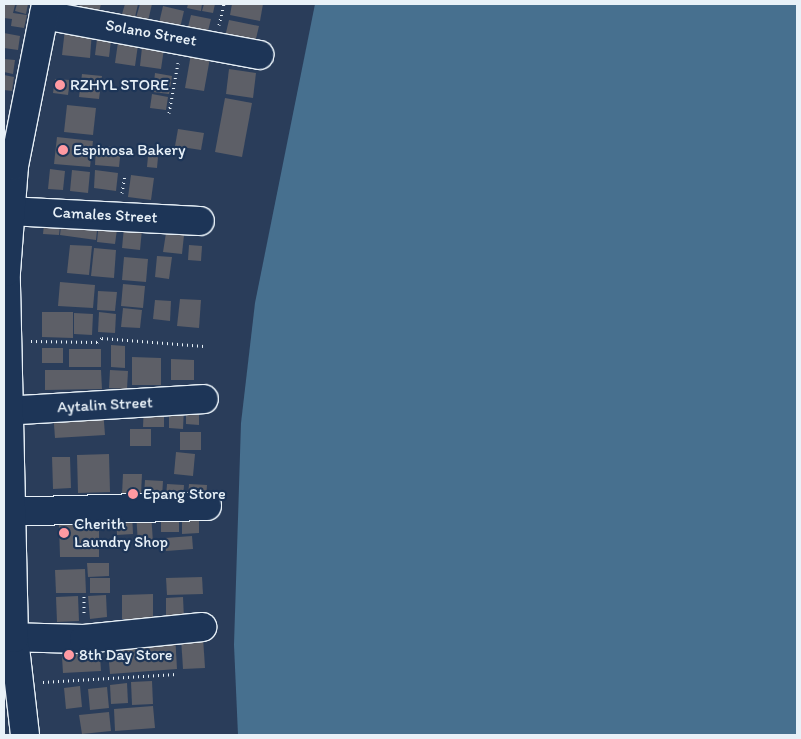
<!DOCTYPE html>
<html>
<head>
<meta charset="utf-8">
<style>
  body { margin:0 }
  #map { position:relative; width:801px; height:739px; overflow:hidden; background:#2a3d5a; font-family:Itim,sans-serif }
  div>[style] { position:absolute }
  .water>* { inset:0; background:#47708f }
  .building>* { inset:0; background:#5d5f67 }
  .path>* { height:3px; margin-top:-1.5px; transform-origin:0; background:repeating-linear-gradient(90deg,#e8f1f8 0 1px,transparent 0 5px) }
  .roads { filter:drop-shadow(1px 0 #e8f1f8) drop-shadow(-1px 0 #e8f1f8) drop-shadow(0 1px #e8f1f8) drop-shadow(0 -1px #e8f1f8) }
  .minor>* { height:28px; margin:-14px; padding:0 14px; transform-origin:14px; border-radius:14px; background:#1d3557 }
  .major>* { height:28px; margin:-14px; padding:0 14px; transform-origin:14px; border-radius:14px; background:#1d3557 }
  .dots>* { width:14px; height:14px; translate:-50% -50%; box-sizing:border-box; border:2px solid #1d3557; border-radius:50% }
  span { translate:-50% -50%; white-space:nowrap; text-align:center; line-height:1.15; -webkit-text-stroke:4.5px #1d3557; paint-order:stroke }
  .street-label { font-size:16px; color:#e8f1f8 }
  .poi-label { font-size:16px; color:#e8f1f8 }
  .left { translate:0 -50%; text-align:left }
  .frame { position:absolute; inset:0; border:5px solid #e8f1f8; pointer-events:none }
</style>
</head>
<body>
<div id="map">
  <div class="water">
    <div style="clip-path:polygon(315px 4px,797px 4px,797px 735px,238px 735px,234px 645px,241px 423px,255px 303px)"></div>
  </div>
  <div class="building">
    <div style="clip-path:polygon(4px 4px,15px 5px,13px 13px,27px 15px,24px 28px,11px 26px,12px 19px,4px 18px)"></div>
    <div style="clip-path:polygon(17px 4px,28px 4px,26px 14px,15px 11px)"></div>
    <div style="clip-path:polygon(80px 4px,101px 4px,99px 12px,79px 8px)"></div>
    <div style="clip-path:polygon(125px 4px,138px 4px,135px 17px,122px 14px)"></div>
    <div style="clip-path:polygon(140px 4px,152px 4px,148px 21px,136px 18px)"></div>
    <div style="clip-path:polygon(188px 4px,202px 4px,201px 11px,187px 8px)"></div>
    <div style="clip-path:polygon(204px 4px,215px 4px,213px 13px,202px 11px)"></div>
    <div style="clip-path:polygon(232px 4px,263px 4px,260px 21px,230px 15px)"></div>
    <div style="clip-path:polygon(163px 6px,184px 11px,180px 28px,159px 23px)"></div>
    <div style="clip-path:polygon(191px 15px,211px 19px,207px 35px,187px 31px)"></div>
    <div style="clip-path:polygon(229px 20px,259px 26px,254px 47px,224px 41px)"></div>
    <div style="clip-path:polygon(65px 29px,92px 31px,90px 58px,62px 55px)"></div>
    <div style="clip-path:polygon(98px 31px,112px 32px,109px 57px,95px 55px)"></div>
    <div style="clip-path:polygon(4px 33px,20px 36px,18px 50px,4px 48px)"></div>
    <div style="clip-path:polygon(119px 35px,139px 38px,135px 66px,115px 63px)"></div>
    <div style="clip-path:polygon(143px 38px,165px 42px,161px 69px,140px 66px)"></div>
    <div style="clip-path:polygon(191px 54px,210px 58px,204px 91px,185px 88px)"></div>
    <div style="clip-path:polygon(4px 59px,15px 60px,13px 74px,4px 72px)"></div>
    <div style="clip-path:polygon(229px 69px,256px 73px,253px 98px,226px 94px)"></div>
    <div style="clip-path:polygon(155px 73px,172px 76px,169px 94px,153px 92px)"></div>
    <div style="clip-path:polygon(82px 74px,102px 76px,99px 99px,79px 97px)"></div>
    <div style="clip-path:polygon(4px 75px,14px 77px,12px 91px,4px 90px)"></div>
    <div style="clip-path:polygon(55px 79px,70px 80px,68px 95px,53px 93px)"></div>
    <div style="clip-path:polygon(152px 94px,168px 97px,166px 110px,150px 108px)"></div>
    <div style="clip-path:polygon(225px 98px,252px 103px,242px 157px,215px 152px)"></div>
    <div style="clip-path:polygon(67px 105px,96px 108px,93px 135px,64px 132px)"></div>
    <div style="clip-path:polygon(178px 129px,204px 133px,201px 150px,175px 146px)"></div>
    <div style="clip-path:polygon(57px 137px,93px 141px,90px 167px,54px 164px)"></div>
    <div style="clip-path:polygon(96px 145px,121px 148px,119px 167px,95px 165px)"></div>
    <div style="clip-path:polygon(148px 156px,158px 157px,157px 168px,147px 167px)"></div>
    <div style="clip-path:polygon(50px 169px,65px 171px,63px 190px,48px 189px)"></div>
    <div style="clip-path:polygon(72px 170px,90px 172px,88px 193px,70px 191px)"></div>
    <div style="clip-path:polygon(95px 170px,118px 173px,116px 191px,94px 188px)"></div>
    <div style="clip-path:polygon(131px 175px,154px 178px,151px 200px,128px 197px)"></div>
    <div style="clip-path:polygon(45px 215px,61px 217px,59px 235px,43px 234px)"></div>
    <div style="clip-path:polygon(125px 217px,143px 219px,140px 250px,122px 248px)"></div>
    <div style="clip-path:polygon(62px 218px,78px 220px,78px 229px,79px 219px,98px 221px,96px 240px,60px 235px)"></div>
    <div style="clip-path:polygon(99px 220px,118px 222px,115px 244px,97px 242px)"></div>
    <div style="clip-path:polygon(166px 233px,184px 235px,182px 254px,163px 252px)"></div>
    <div style="clip-path:polygon(70px 245px,92px 246px,89px 275px,67px 273px)"></div>
    <div style="clip-path:polygon(189px 245px,202px 246px,201px 261px,188px 260px)"></div>
    <div style="clip-path:polygon(94px 248px,116px 250px,114px 278px,91px 276px)"></div>
    <div style="clip-path:polygon(157px 256px,172px 257px,169px 279px,155px 277px)"></div>
    <div style="clip-path:polygon(124px 257px,148px 259px,146px 282px,122px 280px)"></div>
    <div style="clip-path:polygon(60px 282px,95px 285px,93px 308px,58px 306px)"></div>
    <div style="clip-path:polygon(123px 284px,145px 286px,143px 308px,121px 306px)"></div>
    <div style="clip-path:polygon(98px 291px,117px 292px,115px 311px,97px 310px)"></div>
    <div style="clip-path:polygon(180px 299px,201px 300px,199px 328px,177px 326px)"></div>
    <div style="clip-path:polygon(155px 300px,171px 301px,170px 321px,153px 319px)"></div>
    <div style="clip-path:polygon(123px 308px,142px 310px,140px 328px,121px 327px)"></div>
    <div style="clip-path:polygon(42px 312px,73px 312px,73px 338px,42px 337px)"></div>
    <div style="clip-path:polygon(99px 312px,116px 314px,115px 333px,98px 332px)"></div>
    <div style="clip-path:polygon(74px 313px,93px 314px,92px 335px,74px 334px)"></div>
    <div style="clip-path:polygon(111px 345px,125px 346px,125px 368px,111px 367px)"></div>
    <div style="clip-path:polygon(42px 348px,63px 348px,63px 363px,42px 363px)"></div>
    <div style="clip-path:polygon(69px 349px,101px 349px,101px 367px,69px 367px)"></div>
    <div style="clip-path:polygon(132px 357px,161px 358px,161px 385px,132px 385px)"></div>
    <div style="clip-path:polygon(171px 359px,194px 360px,194px 380px,171px 380px)"></div>
    <div style="clip-path:polygon(45px 370px,101px 370px,102px 389px,45px 390px)"></div>
    <div style="clip-path:polygon(110px 370px,128px 371px,127px 389px,109px 388px)"></div>
    <div style="clip-path:polygon(144px 405px,164px 406px,164px 427px,143px 427px)"></div>
    <div style="clip-path:polygon(169px 406px,184px 407px,183px 429px,169px 428px)"></div>
    <div style="clip-path:polygon(186px 408px,199px 408px,199px 425px,186px 424px)"></div>
    <div style="clip-path:polygon(103px 409px,105px 435px,55px 438px,53px 411px)"></div>
    <div style="clip-path:polygon(130px 429px,151px 429px,151px 446px,130px 446px)"></div>
    <div style="clip-path:polygon(180px 432px,201px 432px,201px 450px,180px 450px)"></div>
    <div style="clip-path:polygon(176px 452px,195px 454px,193px 476px,174px 474px)"></div>
    <div style="clip-path:polygon(109px 454px,110px 492px,78px 493px,77px 455px)"></div>
    <div style="clip-path:polygon(52px 457px,70px 457px,71px 488px,53px 489px)"></div>
    <div style="clip-path:polygon(123px 474px,142px 474px,141px 494px,122px 494px)"></div>
    <div style="clip-path:polygon(145px 480px,163px 481px,162px 497px,144px 496px)"></div>
    <div style="clip-path:polygon(167px 484px,184px 485px,183px 499px,166px 498px)"></div>
    <div style="clip-path:polygon(189px 484px,207px 485px,206px 499px,188px 497px)"></div>
    <div style="clip-path:polygon(132px 512px,133px 534px,117px 535px,116px 513px)"></div>
    <div style="clip-path:polygon(151px 512px,153px 543px,138px 543px,136px 513px)"></div>
    <div style="clip-path:polygon(161px 514px,179px 514px,179px 532px,161px 532px)"></div>
    <div style="clip-path:polygon(182px 518px,199px 518px,199px 533px,182px 534px)"></div>
    <div style="clip-path:polygon(59px 525px,99px 525px,99px 557px,60px 557px)"></div>
    <div style="clip-path:polygon(192px 536px,193px 549px,166px 551px,165px 538px)"></div>
    <div style="clip-path:polygon(87px 563px,109px 563px,109px 576px,88px 577px)"></div>
    <div style="clip-path:polygon(85px 569px,86px 593px,56px 593px,55px 570px)"></div>
    <div style="clip-path:polygon(202px 577px,203px 594px,167px 595px,166px 578px)"></div>
    <div style="clip-path:polygon(90px 578px,110px 578px,110px 593px,90px 593px)"></div>
    <div style="clip-path:polygon(153px 594px,153px 619px,122px 619px,122px 595px)"></div>
    <div style="clip-path:polygon(106px 595px,107px 617px,90px 619px,88px 596px)"></div>
    <div style="clip-path:polygon(78px 596px,79px 621px,57px 622px,56px 597px)"></div>
    <div style="clip-path:polygon(183px 597px,184px 619px,166px 619px,166px 598px)"></div>
    <div style="clip-path:polygon(175px 634px,177px 669px,110px 674px,107px 638px)"></div>
    <div style="clip-path:polygon(203px 637px,205px 668px,183px 669px,181px 638px)"></div>
    <div style="clip-path:polygon(99px 640px,101px 671px,63px 673px,61px 642px)"></div>
    <div style="clip-path:polygon(152px 681px,153px 704px,132px 705px,131px 682px)"></div>
    <div style="clip-path:polygon(127px 683px,128px 703px,111px 704px,110px 685px)"></div>
    <div style="clip-path:polygon(80px 686px,82px 707px,66px 709px,64px 688px)"></div>
    <div style="clip-path:polygon(107px 687px,109px 708px,90px 710px,88px 689px)"></div>
    <div style="clip-path:polygon(153px 706px,155px 728px,115px 731px,114px 709px)"></div>
    <div style="clip-path:polygon(109px 712px,111px 731px,82px 734px,79px 715px)"></div>
  </div>
  <div class="path">
    <div style="left:219px;top:25px;width:22px;rotate:-77deg"></div>
    <div style="left:169px;top:113px;width:51px;rotate:-79.8deg"></div>
    <div style="left:122px;top:193px;width:18px;rotate:-81deg"></div>
    <div style="left:31px;top:341px;width:66px;rotate:0.9deg"></div>
    <div style="left:97px;top:342px;width:6px;rotate:-39deg"></div>
    <div style="left:102px;top:338px;width:102px;rotate:4.5deg"></div>
    <div style="left:84px;top:596px;width:20px;rotate:90deg"></div>
    <div style="left:43px;top:682px;width:134px;rotate:-3.4deg"></div>
  </div>
  <div class="roads">
    <div class="minor">
      <div style="left:44px;top:15px;width:219px;rotate:10.5deg"></div>
      <div style="left:9px;top:211px;width:191px;rotate:3deg"></div>
      <div style="left:4px;top:411px;width:200px;rotate:-3.4deg"></div>
      <div style="left:4px;top:512px;width:203px;rotate:-1.7deg"></div>
      <div style="left:4px;top:637px;width:80px;rotate:1.4deg"></div>
      <div style="left:84px;top:639px;width:119px;rotate:-5.8deg"></div>
    </div>
    <div class="major">
      <div style="left:25px;top:735px;width:98px;rotate:-96.5deg"></div>
      <div style="left:14px;top:638px;width:366px;rotate:-91.3deg"></div>
      <div style="left:6px;top:272px;width:106px;rotate:-85.7deg"></div>
      <div style="left:14px;top:166px;width:165px;rotate:-78.8deg"></div>
    </div>
  </div>
  <div class="dots">
    <div style="left:60px;top:85px;background:#ff9aa2"></div>
    <div style="left:63px;top:150px;background:#ff9aa2"></div>
    <div style="left:133px;top:494px;background:#ff9aa2"></div>
    <div style="left:64px;top:533px;background:#ff9aa2"></div>
    <div style="left:69px;top:655px;background:#ff9aa2"></div>
  </div>
  <div class="street-label">
    <span style="left:151px;top:33px;rotate:10deg">Solano Street</span>
    <span style="left:105px;top:215px;rotate:3deg">Camales Street</span>
    <span style="left:105px;top:405px;rotate:-3deg">Aytalin Street</span>
  </div>
  <div class="poi-label">
    <span class="left" style="left:70px;top:85px">RZHYL STORE</span>
    <span class="left" style="left:73px;top:150px">Espinosa Bakery</span>
    <span class="left" style="left:143px;top:494px">Epang Store</span>
    <span class="left" style="left:74px;top:533px">Cherith<br>Laundry Shop</span>
    <span class="left" style="left:79px;top:655px">8th Day Store</span>
  </div>
  <div class="frame"></div>
</div>
</body>
</html>
